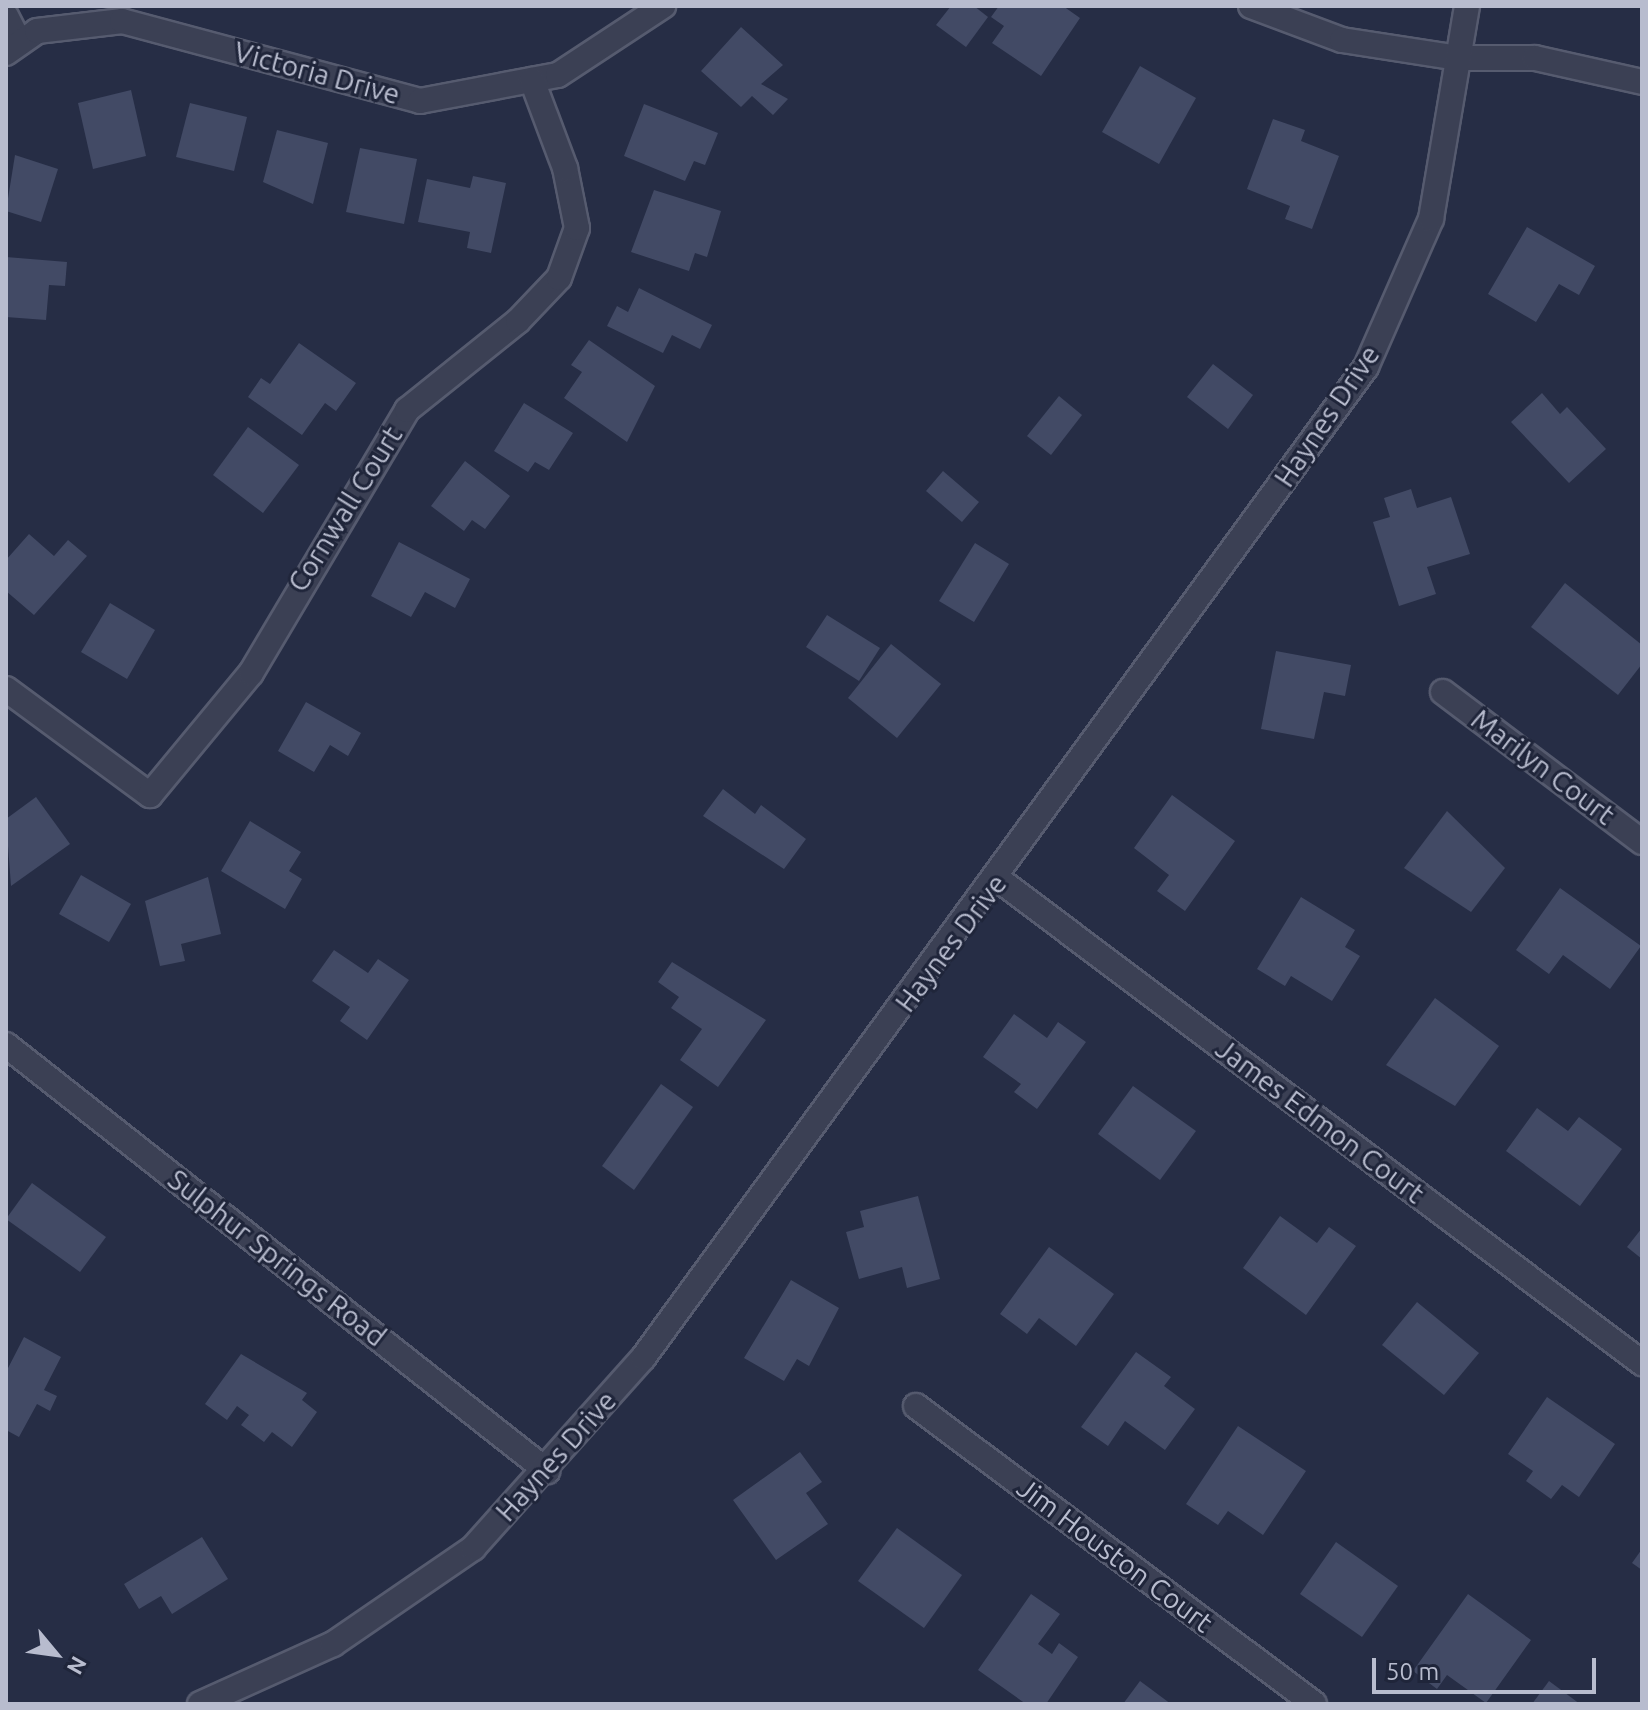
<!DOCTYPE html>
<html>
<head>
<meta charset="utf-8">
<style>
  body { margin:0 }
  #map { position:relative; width:1648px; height:1710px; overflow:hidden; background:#262d45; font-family:Ubuntu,sans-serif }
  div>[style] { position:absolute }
  .building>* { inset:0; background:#424a65 }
  .roads { filter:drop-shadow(2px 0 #565b6f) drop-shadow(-2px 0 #565b6f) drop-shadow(0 2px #565b6f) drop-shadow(0 -2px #565b6f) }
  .minor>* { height:24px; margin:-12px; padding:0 12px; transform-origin:12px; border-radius:12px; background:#3b4054 }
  span { translate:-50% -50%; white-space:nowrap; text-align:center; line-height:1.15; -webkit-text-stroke:6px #1f253a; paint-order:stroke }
  .street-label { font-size:28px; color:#b8bcce }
  .frame { position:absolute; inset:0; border:8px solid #b8bcce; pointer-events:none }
  .north { position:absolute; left:16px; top:1614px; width:80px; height:80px; -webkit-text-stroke:6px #1f253a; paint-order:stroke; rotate:119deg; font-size:22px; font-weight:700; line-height:32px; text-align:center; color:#b8bcce }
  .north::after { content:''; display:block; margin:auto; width:28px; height:36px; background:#b8bcce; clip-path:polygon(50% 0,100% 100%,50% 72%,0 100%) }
  .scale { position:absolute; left:1372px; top:1658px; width:224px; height:36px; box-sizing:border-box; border:4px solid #b8bcce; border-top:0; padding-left:10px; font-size:24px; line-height:28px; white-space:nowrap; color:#b8bcce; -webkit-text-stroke:6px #1f253a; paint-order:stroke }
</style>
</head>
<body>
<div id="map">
  <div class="building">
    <div style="clip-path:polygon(951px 6px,974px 6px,988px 17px,966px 47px,936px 25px)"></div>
    <div style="clip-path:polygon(999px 6px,1063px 6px,1080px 18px,1041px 76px,992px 43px,1004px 26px,991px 17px)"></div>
    <div style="clip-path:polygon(741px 27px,783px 65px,761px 84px,788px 99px,773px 115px,752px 96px,741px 107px,701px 71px)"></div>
    <div style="clip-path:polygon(1140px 66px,1196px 98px,1159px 164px,1102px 132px)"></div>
    <div style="clip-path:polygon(131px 90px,146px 156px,93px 169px,78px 103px)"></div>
    <div style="clip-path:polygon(190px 103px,247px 117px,234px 171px,176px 157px)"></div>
    <div style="clip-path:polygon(644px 104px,718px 133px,705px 165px,694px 161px,685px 181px,624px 156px)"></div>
    <div style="clip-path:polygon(1273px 119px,1305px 130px,1301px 141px,1339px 156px,1312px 229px,1285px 219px,1290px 206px,1247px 189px)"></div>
    <div style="clip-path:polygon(277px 130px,328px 143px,313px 204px,263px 182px)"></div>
    <div style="clip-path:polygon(360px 148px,417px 159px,404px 224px,346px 212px)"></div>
    <div style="clip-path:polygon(15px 155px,58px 169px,41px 222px,6px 211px)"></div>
    <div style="clip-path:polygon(473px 176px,506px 183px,491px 253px,467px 248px,470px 232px,418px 222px,427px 179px,470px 188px)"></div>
    <div style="clip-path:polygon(654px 190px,721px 211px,707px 257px,695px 253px,689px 271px,631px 252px)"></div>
    <div style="clip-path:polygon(1527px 227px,1595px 266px,1579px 295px,1559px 284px,1536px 322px,1488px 294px)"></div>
    <div style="clip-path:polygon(6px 257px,67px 262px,65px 286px,49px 285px,46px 320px,6px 317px)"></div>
    <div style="clip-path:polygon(639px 288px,712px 325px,700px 349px,672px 335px,663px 353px,607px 326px,617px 306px,628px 312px)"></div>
    <div style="clip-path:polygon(589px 340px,655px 386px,627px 442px,564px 398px,582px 372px,571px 365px)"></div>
    <div style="clip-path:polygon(299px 343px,356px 383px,336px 411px,325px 403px,302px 435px,248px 397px,261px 378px,270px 384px)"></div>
    <div style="clip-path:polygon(1213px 364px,1253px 395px,1228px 429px,1187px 397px)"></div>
    <div style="clip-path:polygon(1542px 393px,1560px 414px,1567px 407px,1606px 449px,1569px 483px,1511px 422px)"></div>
    <div style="clip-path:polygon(1059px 396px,1082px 415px,1051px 455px,1027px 436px)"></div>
    <div style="clip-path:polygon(524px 403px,573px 433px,549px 470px,535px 462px,528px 472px,494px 451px)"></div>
    <div style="clip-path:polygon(248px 427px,299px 465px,263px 513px,213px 475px)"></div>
    <div style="clip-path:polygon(465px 461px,510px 496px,485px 529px,472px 520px,464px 531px,431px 506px)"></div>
    <div style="clip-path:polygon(943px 471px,979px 502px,962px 522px,926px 491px)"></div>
    <div style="clip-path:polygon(1411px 489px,1417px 508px,1451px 497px,1470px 554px,1427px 567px,1436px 594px,1399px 606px,1373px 522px,1390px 517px,1384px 498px)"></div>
    <div style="clip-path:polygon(29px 534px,54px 556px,68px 540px,87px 556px,34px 615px,6px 591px,6px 560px)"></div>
    <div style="clip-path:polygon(399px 542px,470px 579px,455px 608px,425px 592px,411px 617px,371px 596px)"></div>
    <div style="clip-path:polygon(975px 543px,1009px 564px,974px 622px,939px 601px)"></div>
    <div style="clip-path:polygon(1565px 583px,1642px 645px,1642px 664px,1618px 695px,1531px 627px)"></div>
    <div style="clip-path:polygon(110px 603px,155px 630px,127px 679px,81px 652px)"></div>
    <div style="clip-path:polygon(827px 615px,880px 648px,859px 681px,806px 647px)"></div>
    <div style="clip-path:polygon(891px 644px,941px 684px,897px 738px,848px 698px)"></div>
    <div style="clip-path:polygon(1276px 651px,1351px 665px,1345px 696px,1324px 692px,1314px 739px,1261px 729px)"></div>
    <div style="clip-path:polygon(306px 702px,361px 733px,348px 756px,330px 745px,314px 772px,278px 751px)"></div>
    <div style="clip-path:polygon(723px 789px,755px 814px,761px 805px,806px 839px,784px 869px,703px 816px)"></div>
    <div style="clip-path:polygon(1172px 795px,1235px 841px,1185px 911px,1157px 891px,1169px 875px,1134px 848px)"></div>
    <div style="clip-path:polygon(36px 797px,70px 844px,11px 886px,6px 819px)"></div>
    <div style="clip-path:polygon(1447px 811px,1505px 868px,1471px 912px,1404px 868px)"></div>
    <div style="clip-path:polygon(250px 821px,301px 852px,289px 871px,302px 879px,285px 909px,221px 871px)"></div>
    <div style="clip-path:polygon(81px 875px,131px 904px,109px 942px,59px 914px)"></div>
    <div style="clip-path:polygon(208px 877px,221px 934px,181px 944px,185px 961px,160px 966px,145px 901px)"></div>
    <div style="clip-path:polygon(1560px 888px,1641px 946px,1610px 989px,1563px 955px,1549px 974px,1516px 950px)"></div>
    <div style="clip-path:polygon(1301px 897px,1355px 930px,1345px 947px,1360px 956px,1332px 1001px,1291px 976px,1285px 986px,1257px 969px)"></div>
    <div style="clip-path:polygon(334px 950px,368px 973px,378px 959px,409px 980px,367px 1040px,340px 1021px,350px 1007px,312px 981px)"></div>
    <div style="clip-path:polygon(672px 962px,766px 1020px,718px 1087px,680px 1060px,702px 1029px,671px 1008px,679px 997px,658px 982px)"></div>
    <div style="clip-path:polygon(1435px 998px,1499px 1046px,1455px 1106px,1386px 1065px)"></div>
    <div style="clip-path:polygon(1014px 1014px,1047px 1038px,1058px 1022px,1086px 1042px,1037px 1109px,1014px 1092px,1021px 1084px,983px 1057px)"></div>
    <div style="clip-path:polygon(661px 1084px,693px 1107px,634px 1190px,602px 1166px)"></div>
    <div style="clip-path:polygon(1133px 1086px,1196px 1131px,1160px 1180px,1098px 1134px)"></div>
    <div style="clip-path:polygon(1537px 1108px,1568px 1131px,1579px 1117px,1622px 1149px,1580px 1206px,1506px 1151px)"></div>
    <div style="clip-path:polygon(32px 1183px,106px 1237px,80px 1272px,6px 1219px)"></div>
    <div style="clip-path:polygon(918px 1196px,940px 1279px,907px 1288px,902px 1267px,859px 1279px,846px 1232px,864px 1227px,860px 1211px)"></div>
    <div style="clip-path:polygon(1280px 1216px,1317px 1243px,1329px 1227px,1356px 1246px,1306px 1315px,1243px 1268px)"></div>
    <div style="clip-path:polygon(1642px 1228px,1642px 1259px,1627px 1247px)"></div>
    <div style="clip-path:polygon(1049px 1247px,1114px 1294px,1076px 1346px,1039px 1318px,1027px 1334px,1000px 1314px)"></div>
    <div style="clip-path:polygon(791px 1280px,839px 1308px,809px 1366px,797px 1359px,784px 1381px,744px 1358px)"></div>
    <div style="clip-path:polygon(1417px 1302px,1479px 1353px,1444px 1395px,1382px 1345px)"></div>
    <div style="clip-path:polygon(24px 1337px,61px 1357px,44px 1390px,57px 1396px,50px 1411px,37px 1404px,19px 1437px,6px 1430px,6px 1372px)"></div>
    <div style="clip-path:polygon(1136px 1352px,1171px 1377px,1164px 1386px,1195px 1409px,1165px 1450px,1125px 1421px,1108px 1446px,1081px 1427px)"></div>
    <div style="clip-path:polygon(241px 1354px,307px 1393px,302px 1400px,317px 1412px,292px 1447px,272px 1432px,264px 1442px,241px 1425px,249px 1415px,237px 1406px,227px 1420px,205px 1404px)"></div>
    <div style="clip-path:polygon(1547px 1397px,1615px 1444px,1579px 1497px,1562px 1485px,1551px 1499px,1526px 1481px,1533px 1471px,1508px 1454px)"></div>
    <div style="clip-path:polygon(1238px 1426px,1306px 1471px,1263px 1535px,1228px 1511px,1218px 1525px,1186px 1504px)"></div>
    <div style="clip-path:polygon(800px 1452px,822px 1482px,806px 1493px,828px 1524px,776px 1560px,733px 1500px)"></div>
    <div style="clip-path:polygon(897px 1528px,962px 1575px,924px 1628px,858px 1581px)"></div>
    <div style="clip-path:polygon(202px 1537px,228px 1579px,172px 1614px,161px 1596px,139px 1609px,124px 1584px)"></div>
    <div style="clip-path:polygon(1336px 1542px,1398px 1586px,1362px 1637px,1300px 1594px)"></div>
    <div style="clip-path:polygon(1642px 1549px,1642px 1570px,1632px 1563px)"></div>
    <div style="clip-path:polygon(1031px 1594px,1060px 1614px,1038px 1644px,1052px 1654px,1059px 1643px,1078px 1657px,1046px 1704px,1026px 1704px,978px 1670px)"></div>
    <div style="clip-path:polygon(1468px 1594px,1531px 1640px,1486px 1703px,1447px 1675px,1437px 1689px,1413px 1671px)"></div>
    <div style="clip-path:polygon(1140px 1681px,1171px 1704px,1123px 1704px)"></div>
    <div style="clip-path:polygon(1549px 1681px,1580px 1704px,1532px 1704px)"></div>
  </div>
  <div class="roads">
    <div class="minor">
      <div style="left:1251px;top:6px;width:97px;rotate:20.5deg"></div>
      <div style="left:1342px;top:40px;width:117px;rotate:8.8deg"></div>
      <div style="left:1458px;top:58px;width:77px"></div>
      <div style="left:1535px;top:58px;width:110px;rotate:12.6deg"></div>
      <div style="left:6px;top:16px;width:30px;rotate:63deg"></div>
      <div style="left:6px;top:53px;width:38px;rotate:-35deg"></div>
      <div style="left:37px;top:31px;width:86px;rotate:-6.7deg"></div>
      <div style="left:122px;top:21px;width:309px;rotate:15deg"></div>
      <div style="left:420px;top:101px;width:140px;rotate:-10.7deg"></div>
      <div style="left:558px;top:75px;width:126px;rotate:-33.3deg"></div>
      <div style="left:6px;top:689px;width:179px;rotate:36.4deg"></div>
      <div style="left:150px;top:795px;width:158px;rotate:-50.4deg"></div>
      <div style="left:251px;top:673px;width:306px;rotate:-59.3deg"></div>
      <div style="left:407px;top:410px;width:142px;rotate:-38.7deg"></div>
      <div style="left:518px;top:321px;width:59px;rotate:-46.4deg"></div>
      <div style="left:559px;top:278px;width:53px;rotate:-70.2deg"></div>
      <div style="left:577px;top:228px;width:61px;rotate:-101.3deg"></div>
      <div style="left:565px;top:168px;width:94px;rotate:-110.6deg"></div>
      <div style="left:1443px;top:692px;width:249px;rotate:37deg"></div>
      <div style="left:998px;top:879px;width:806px;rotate:36.93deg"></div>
      <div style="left:6px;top:1045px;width:689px;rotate:38.22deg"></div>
      <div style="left:916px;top:1406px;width:497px;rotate:36.8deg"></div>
      <div style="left:200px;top:1704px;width:146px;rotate:-24.3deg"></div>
      <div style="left:333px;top:1644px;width:170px;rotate:-34.4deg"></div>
      <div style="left:473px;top:1548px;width:255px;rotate:-48.2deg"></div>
      <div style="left:643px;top:1358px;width:1227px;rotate:-53.89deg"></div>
      <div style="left:1366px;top:367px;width:162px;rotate:-66.3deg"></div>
      <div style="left:1431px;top:219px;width:216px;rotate:-80.4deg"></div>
    </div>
  </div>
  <div class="street-label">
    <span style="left:317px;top:73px;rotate:15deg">Victoria Drive</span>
    <span style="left:1327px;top:416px;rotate:-56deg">Haynes Drive</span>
    <span style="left:345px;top:509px;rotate:-58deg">Cornwall Court</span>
    <span style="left:1543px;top:767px;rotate:37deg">Marilyn Court</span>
    <span style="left:951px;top:943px;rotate:-53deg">Haynes Drive</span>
    <span style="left:1320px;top:1121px;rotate:37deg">James Edmon Court</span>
    <span style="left:277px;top:1258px;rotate:38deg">Sulphur Springs Road</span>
    <span style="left:556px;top:1456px;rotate:-48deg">Haynes Drive</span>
    <span style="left:1115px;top:1555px;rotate:37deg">Jim Houston Court</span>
  </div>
  <div class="frame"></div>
  <div class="north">N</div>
  <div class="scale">50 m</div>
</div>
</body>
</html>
